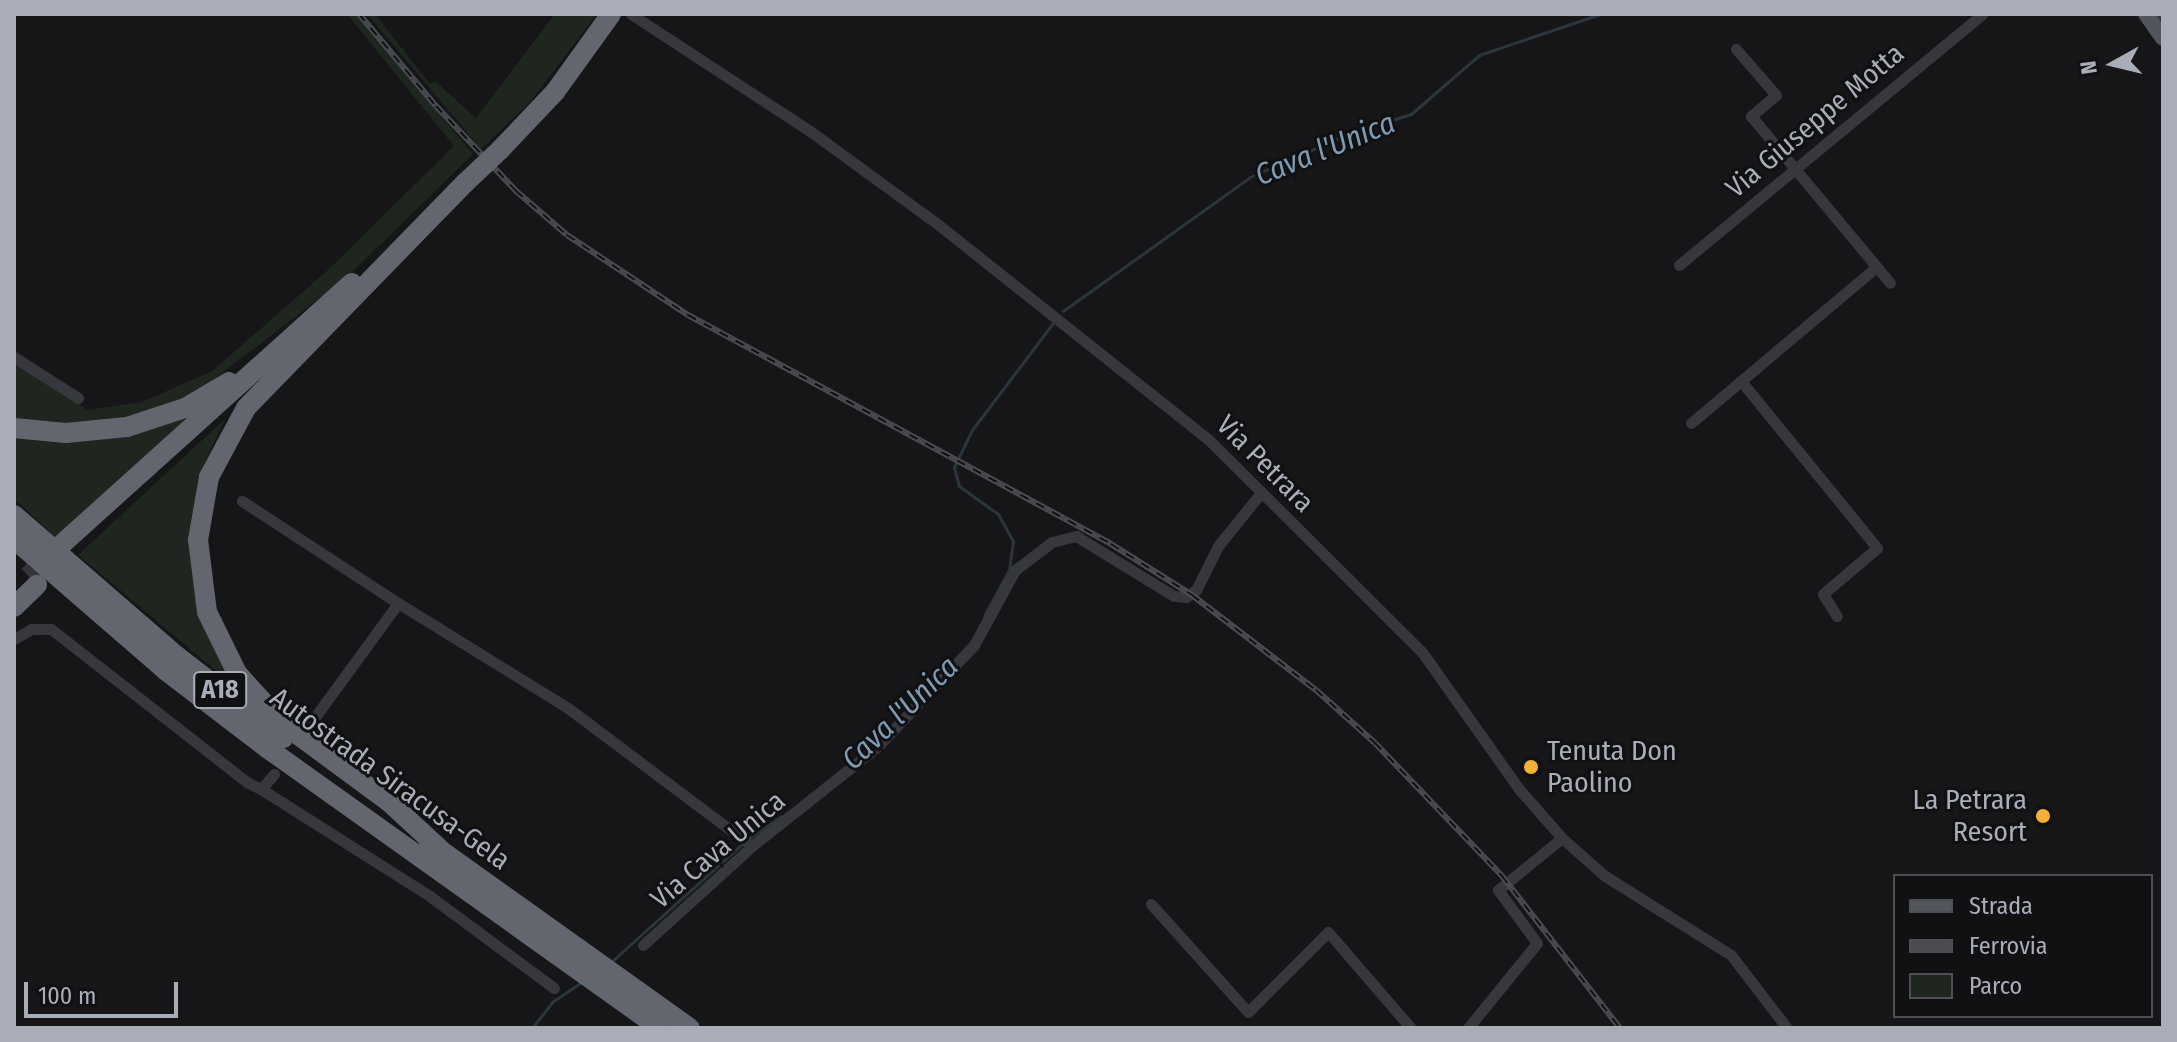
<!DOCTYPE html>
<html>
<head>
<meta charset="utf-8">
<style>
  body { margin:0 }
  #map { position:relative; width:2177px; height:1042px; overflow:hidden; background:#161618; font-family:"Fira Sans Condensed",sans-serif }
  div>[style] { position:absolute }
  .green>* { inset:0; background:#1e261f }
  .stream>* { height:3px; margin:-1.5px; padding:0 1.5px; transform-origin:1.5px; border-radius:1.5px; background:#2c353c }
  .motorway-tunnel>* { height:20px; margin-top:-10px; transform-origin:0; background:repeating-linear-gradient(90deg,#333438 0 20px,transparent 0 30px) }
  .minor>* { height:11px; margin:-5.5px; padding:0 5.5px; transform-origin:5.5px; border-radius:5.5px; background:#37383d }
  .primary>* { height:16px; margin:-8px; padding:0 8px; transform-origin:8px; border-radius:8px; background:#53555c }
  .motorway>* { height:20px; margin:-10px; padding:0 10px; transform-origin:10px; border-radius:10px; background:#63666e }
  .rail>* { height:6px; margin-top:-3px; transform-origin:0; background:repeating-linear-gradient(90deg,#111113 0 9px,#4a4c52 0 18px); box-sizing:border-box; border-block:2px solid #4a4c52 }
  .motorway-bridge>* { height:20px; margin:-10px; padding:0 10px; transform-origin:10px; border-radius:10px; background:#63666e }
  .dots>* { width:22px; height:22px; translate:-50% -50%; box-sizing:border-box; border:4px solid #111113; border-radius:50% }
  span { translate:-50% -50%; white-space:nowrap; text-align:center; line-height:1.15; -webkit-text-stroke:6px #111113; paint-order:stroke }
  .shield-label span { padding:2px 6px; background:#111113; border:2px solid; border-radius:6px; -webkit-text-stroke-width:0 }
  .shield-label { font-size:26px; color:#a8adb8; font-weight:700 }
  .street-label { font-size:28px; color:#a8adb8 }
  .poi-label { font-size:28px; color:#a8adb8 }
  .left { translate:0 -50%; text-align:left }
  .right { translate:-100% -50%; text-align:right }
  .water-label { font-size:30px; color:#7f9bb3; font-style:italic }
  .frame { position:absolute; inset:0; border:16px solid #a8adb8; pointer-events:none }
  .legend { position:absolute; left:1893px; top:874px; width:260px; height:144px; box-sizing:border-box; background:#111113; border:2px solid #4d4f55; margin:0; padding:10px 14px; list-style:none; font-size:24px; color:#a8adb8 }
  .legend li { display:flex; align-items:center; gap:16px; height:40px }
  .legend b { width:40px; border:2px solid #4d4f55 }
  .north { position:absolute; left:2073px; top:24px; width:80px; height:80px; -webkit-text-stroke:6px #111113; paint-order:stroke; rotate:262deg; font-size:22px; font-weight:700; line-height:32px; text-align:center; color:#a8adb8 }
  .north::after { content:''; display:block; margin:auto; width:28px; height:36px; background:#a8adb8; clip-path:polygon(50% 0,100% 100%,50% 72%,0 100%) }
  .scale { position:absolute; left:24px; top:982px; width:154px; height:36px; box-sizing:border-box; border:4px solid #a8adb8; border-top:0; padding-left:10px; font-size:24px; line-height:28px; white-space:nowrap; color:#a8adb8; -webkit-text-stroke:6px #111113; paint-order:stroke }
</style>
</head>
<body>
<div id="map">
  <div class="green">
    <div style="clip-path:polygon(347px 14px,355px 14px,473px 154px,347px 277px,196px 393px,151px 413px,86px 425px,14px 421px,14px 363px,88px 410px,142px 402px,212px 371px,328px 270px,454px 146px)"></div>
    <div style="clip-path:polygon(367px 14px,375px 14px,430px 84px,435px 81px,476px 118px,555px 14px,597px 14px,530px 102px,481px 149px)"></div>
    <div style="clip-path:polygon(210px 397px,57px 539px,14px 498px,14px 432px,81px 436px)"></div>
    <div style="clip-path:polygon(226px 418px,202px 468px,190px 542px,245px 695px,78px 555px)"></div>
  </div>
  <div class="stream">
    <div style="left:1063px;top:311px;width:230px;rotate:-35.6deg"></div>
    <div style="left:1250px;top:177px;width:107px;rotate:-23.7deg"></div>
    <div style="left:1348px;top:134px;width:66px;rotate:-17.6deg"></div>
    <div style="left:1411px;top:114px;width:90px;rotate:-40.9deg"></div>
    <div style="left:1479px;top:55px;width:128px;rotate:-18.7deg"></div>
    <div style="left:984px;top:616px;width:52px;rotate:-61.5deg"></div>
    <div style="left:1009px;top:570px;width:29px;rotate:-82deg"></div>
    <div style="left:1013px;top:541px;width:31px;rotate:-119deg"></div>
    <div style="left:998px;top:514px;width:48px;rotate:-144.3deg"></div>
    <div style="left:959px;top:486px;width:20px;rotate:-105deg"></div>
    <div style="left:954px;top:467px;width:41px;rotate:-64.1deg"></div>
    <div style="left:972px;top:430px;width:134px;rotate:-52.9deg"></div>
    <div style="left:748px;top:839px;width:40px;rotate:-34.9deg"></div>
    <div style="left:611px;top:962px;width:176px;rotate:-42deg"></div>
    <div style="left:532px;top:1028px;width:33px;rotate:-52deg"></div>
    <div style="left:552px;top:1002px;width:36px;rotate:-34deg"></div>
  </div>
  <div class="motorway-tunnel">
    <div style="left:28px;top:576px;width:34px;rotate:-43deg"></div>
  </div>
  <div class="minor">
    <div style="left:631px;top:14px;width:214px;rotate:33.2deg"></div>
    <div style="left:810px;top:131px;width:155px;rotate:36.1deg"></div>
    <div style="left:935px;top:222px;width:350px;rotate:38.5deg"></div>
    <div style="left:1209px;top:440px;width:301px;rotate:44.9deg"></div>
    <div style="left:1422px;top:652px;width:168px;rotate:54.7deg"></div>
    <div style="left:1519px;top:789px;width:65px;rotate:48.7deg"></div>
    <div style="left:1562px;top:838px;width:57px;rotate:41.5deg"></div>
    <div style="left:1605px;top:876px;width:149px;rotate:32.1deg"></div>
    <div style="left:1731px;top:955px;width:92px;rotate:52.5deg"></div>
    <div style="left:2162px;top:14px;width:1px;rotate:45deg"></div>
    <div style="left:1736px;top:49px;width:61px;rotate:49deg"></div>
    <div style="left:1776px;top:95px;width:33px;rotate:140deg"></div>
    <div style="left:1751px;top:116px;width:217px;rotate:50.2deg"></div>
    <div style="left:1679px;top:265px;width:393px;rotate:-39.6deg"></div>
    <div style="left:14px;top:357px;width:76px;rotate:32.6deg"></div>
    <div style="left:1741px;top:381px;width:215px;rotate:50.8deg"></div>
    <div style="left:1877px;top:548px;width:71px;rotate:139.6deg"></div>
    <div style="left:1823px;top:594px;width:26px;rotate:58deg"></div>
    <div style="left:1691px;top:423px;width:242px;rotate:-40.1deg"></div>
    <div style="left:242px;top:501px;width:186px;rotate:33.2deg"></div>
    <div style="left:14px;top:639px;width:20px;rotate:-30deg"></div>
    <div style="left:31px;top:629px;width:20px"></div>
    <div style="left:51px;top:629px;width:249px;rotate:38deg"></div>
    <div style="left:247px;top:782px;width:16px;rotate:27deg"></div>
    <div style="left:261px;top:789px;width:20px;rotate:-49deg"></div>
    <div style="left:307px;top:728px;width:155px;rotate:-53.9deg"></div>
    <div style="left:398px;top:603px;width:200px;rotate:31.7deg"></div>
    <div style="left:568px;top:708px;width:230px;rotate:36.9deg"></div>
    <div style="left:261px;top:789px;width:201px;rotate:32.4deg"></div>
    <div style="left:431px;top:897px;width:153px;rotate:36.5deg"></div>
    <div style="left:1151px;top:904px;width:145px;rotate:48.1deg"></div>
    <div style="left:1248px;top:1012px;width:113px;rotate:-45deg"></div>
    <div style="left:1328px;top:932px;width:127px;rotate:49.2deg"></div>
    <div style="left:643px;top:945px;width:147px;rotate:-42.2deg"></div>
    <div style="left:752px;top:846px;width:159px;rotate:-38.4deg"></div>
    <div style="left:877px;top:747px;width:141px;rotate:-46.4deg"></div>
    <div style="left:974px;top:645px;width:85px;rotate:-61.3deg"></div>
    <div style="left:1015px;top:570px;width:46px;rotate:-37.1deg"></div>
    <div style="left:1052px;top:542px;width:25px;rotate:-14deg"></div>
    <div style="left:1076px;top:536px;width:115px;rotate:31.5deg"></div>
    <div style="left:1174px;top:596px;width:12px;rotate:5deg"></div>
    <div style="left:1186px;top:597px;width:12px;rotate:-35deg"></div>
    <div style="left:1196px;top:590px;width:49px;rotate:-63.4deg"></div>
    <div style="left:1218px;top:546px;width:67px;rotate:-51.1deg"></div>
    <div style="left:1468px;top:1028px;width:109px;rotate:-50.9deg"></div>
    <div style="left:1537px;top:943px;width:66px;rotate:-126.3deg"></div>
    <div style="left:1498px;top:890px;width:82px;rotate:-39.1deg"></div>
  </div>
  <div class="primary">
    <div style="left:2146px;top:14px;width:29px;rotate:55deg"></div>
  </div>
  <div class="motorway">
    <div style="left:500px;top:150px;width:80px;rotate:-46.5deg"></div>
    <div style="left:555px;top:92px;width:96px;rotate:-54.3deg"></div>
    <div style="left:14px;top:428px;width:52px;rotate:5.5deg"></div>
    <div style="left:66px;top:433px;width:61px;rotate:-5.6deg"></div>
    <div style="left:127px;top:427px;width:61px;rotate:-18.1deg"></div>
    <div style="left:185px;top:408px;width:51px;rotate:-30.6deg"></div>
    <div style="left:14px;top:515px;width:217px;rotate:40.9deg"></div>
    <div style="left:178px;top:657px;width:133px;rotate:37.6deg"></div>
    <div style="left:14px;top:539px;width:200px;rotate:40.9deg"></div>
    <div style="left:165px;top:670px;width:128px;rotate:37.4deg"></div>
    <div style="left:267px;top:748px;width:482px;rotate:35.5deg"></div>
    <div style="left:62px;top:544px;width:390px;rotate:-42deg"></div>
    <div style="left:14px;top:607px;width:32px;rotate:-44deg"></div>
    <div style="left:429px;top:842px;width:320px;rotate:35.5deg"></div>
    <div style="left:440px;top:849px;width:69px;rotate:-137.3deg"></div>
    <div style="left:389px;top:802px;width:133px;rotate:-143.6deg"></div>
    <div style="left:282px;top:723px;width:67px;rotate:-132deg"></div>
    <div style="left:237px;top:673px;width:68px;rotate:-116.2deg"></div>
    <div style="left:207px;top:612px;width:73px;rotate:-97.1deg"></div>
    <div style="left:198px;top:540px;width:64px;rotate:-80.1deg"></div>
    <div style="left:209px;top:477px;width:78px;rotate:-61.8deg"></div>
    <div style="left:246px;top:408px;width:315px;rotate:-45.8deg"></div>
  </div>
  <div class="rail">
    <div style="left:359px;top:14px;width:120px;rotate:50.1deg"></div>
    <div style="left:436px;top:106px;width:117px;rotate:46.7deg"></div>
    <div style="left:516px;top:191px;width:67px;rotate:40.8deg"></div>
    <div style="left:567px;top:235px;width:145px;rotate:33.5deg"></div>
    <div style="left:688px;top:315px;width:481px;rotate:28.4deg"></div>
    <div style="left:1111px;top:544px;width:96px;rotate:32.2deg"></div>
    <div style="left:1192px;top:595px;width:156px;rotate:37.5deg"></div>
    <div style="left:1316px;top:690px;width:79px;rotate:41.9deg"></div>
    <div style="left:1375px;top:743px;width:184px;rotate:46.3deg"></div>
    <div style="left:1502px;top:876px;width:192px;rotate:52.2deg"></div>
  </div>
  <div class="motorway-bridge">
    <div style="left:466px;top:182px;width:47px;rotate:-43.3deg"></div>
  </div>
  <div class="dots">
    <div style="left:1531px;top:767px;background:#f2b134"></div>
    <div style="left:2043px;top:816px;background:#f2b134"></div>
  </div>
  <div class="shield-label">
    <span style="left:220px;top:690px">A18</span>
  </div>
  <div class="street-label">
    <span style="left:1815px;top:121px;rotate:-40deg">Via Giuseppe Motta</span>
    <span style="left:1265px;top:464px;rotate:45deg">Via Petrara</span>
    <span style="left:390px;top:779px;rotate:36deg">Autostrada Siracusa-Gela</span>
    <span style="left:718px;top:850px;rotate:-40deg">Via Cava Unica</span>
  </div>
  <div class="poi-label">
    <span class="left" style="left:1547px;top:767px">Tenuta Don<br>Paolino</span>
    <span class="right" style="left:2027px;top:816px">La Petrara<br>Resort</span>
  </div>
  <div class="water-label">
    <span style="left:1325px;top:149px;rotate:-22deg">Cava l'Unica</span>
    <span style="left:900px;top:713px;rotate:-44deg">Cava l'Unica</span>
  </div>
  <div class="frame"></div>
  <ul class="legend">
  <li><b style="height:10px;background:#53555c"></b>Strada</li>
  <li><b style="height:10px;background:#4a4c52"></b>Ferrovia</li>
  <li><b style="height:22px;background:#1e261f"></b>Parco</li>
  </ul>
  <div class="north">N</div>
  <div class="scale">100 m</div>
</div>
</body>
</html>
